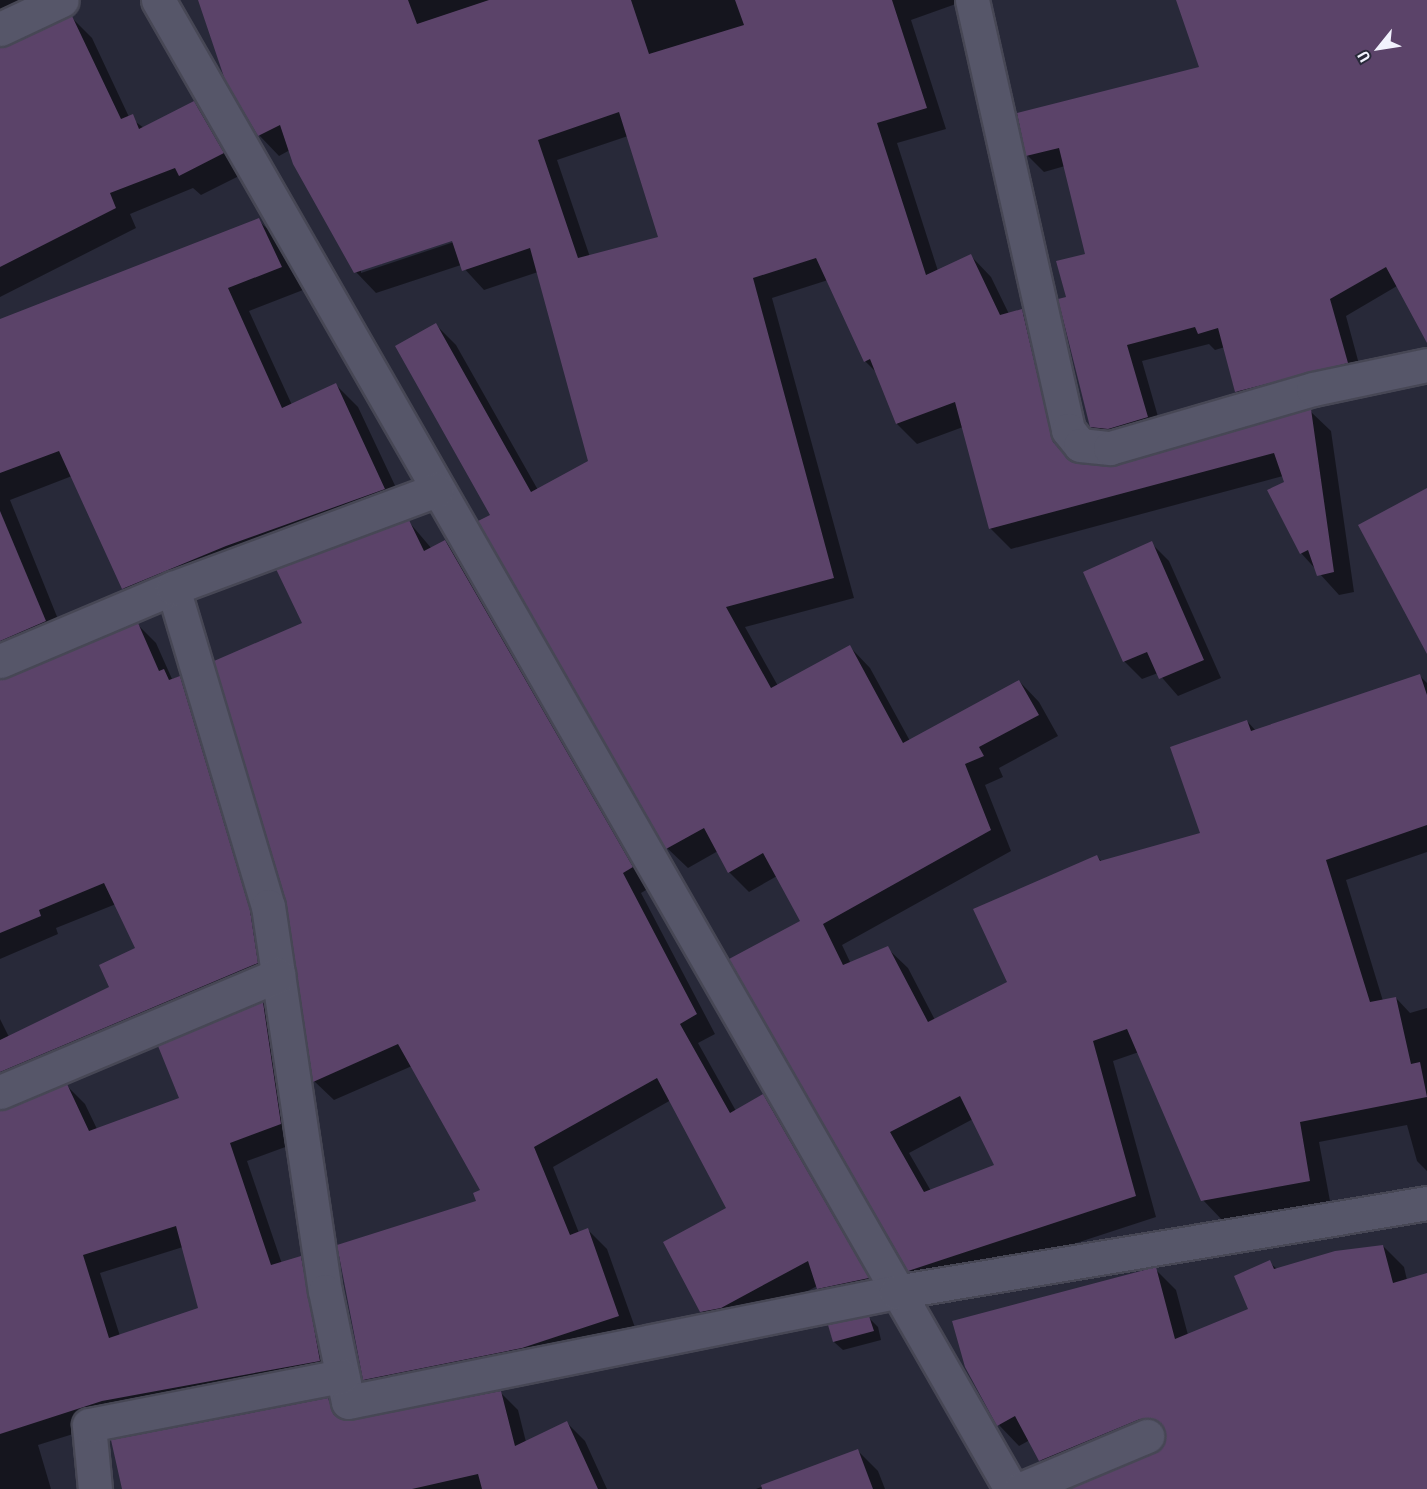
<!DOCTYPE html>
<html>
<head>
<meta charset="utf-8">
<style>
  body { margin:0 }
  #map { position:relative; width:1427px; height:1489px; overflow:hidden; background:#282939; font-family:"Archivo Narrow",sans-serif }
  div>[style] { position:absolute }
  .shadow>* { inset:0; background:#0007 }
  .building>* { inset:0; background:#5b4369 }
  .roads { filter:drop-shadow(2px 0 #474755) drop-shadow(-2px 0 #474755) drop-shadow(0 2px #474755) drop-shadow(0 -2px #474755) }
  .minor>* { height:33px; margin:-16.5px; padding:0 16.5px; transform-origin:16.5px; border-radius:16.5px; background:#565669 }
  span { translate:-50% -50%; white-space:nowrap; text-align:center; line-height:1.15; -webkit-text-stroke:4.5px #282939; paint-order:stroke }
  .north { position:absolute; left:1349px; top:18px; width:60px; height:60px; -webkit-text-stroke:4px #282939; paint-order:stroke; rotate:240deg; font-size:16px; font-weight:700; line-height:24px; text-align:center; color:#f1f2fd }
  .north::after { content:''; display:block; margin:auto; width:21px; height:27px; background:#f1f2fd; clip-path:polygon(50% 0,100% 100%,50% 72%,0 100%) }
</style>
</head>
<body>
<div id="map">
  <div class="shadow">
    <div style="clip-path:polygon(0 0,74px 0,4px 39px,4px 47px,71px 17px,92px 38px,129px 117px,144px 128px,194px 103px,214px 123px,243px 174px,201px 195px,193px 188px,130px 214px,136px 228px,0 297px)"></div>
    <div style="clip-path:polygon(evenodd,200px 0,967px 0,911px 20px,946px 129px,897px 143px,938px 271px,971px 256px,991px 277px,1009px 314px,1021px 311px,1042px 331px,1070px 456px,1075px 464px,1115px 468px,1310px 411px,1331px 431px,1354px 592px,1339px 595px,1301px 553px,1283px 476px,1011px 549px,990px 528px,963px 427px,917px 444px,897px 424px,877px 373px,865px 361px,828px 280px,772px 298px,854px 598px,745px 627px,778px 686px,850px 647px,870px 668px,910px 741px,1019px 681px,1039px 702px,1058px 736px,999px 768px,1003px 777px,985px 785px,1011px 851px,842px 945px,851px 964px,887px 948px,908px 968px,935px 1020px,1009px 983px,1097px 856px,1102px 862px,1202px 834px,1247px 721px,1256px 731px,1420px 676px,1427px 683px,1427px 852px,1346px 880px,1383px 1001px,1396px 998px,1410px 1013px,1427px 1008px,1427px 1171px,1417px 1161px,1407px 1125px,1319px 1142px,1330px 1201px,1223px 1221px,1203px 1200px,1139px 1052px,1113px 1061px,1156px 1217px,929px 1291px,909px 1270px,802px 921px,777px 876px,749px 892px,729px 872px,718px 851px,688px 868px,667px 848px,492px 515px,436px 325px,456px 345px,538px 490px,590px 461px,538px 272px,484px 290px,461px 265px,376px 293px,356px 272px,290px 150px,279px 156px,259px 135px,200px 0,628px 136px,660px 238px,590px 257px,557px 160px,628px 136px,200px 0,459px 237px,460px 240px,361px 273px,361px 269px,459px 237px,200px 0,973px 1119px,996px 1166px,931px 1191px,909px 1153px,973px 1119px)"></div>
    <div style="clip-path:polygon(1177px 0,1427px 0,1427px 325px,1397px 286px,1346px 316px,1363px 379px,1253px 408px,1237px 391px,1225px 347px,1215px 350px,1209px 344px,1142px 361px,1163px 434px,1108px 443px,1091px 426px,1068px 298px,1086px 255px,1065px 166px,1044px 172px,1027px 155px,1201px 68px)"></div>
    <div style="clip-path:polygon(258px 220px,281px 242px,303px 290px,249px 311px,292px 405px,335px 384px,358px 407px,407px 511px,146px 611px,124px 588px,72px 476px,10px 500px,68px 644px,0 654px,0 321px)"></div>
    <div style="clip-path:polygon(409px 522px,432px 549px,445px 541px,465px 561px,651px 887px,641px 893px,715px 1034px,698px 1043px,736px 1111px,763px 1096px,782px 1115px,887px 1298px,837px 1307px,817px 1286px,740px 1327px,721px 1331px,702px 1311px,728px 1208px,671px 1100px,553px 1167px,579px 1233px,588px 1230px,607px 1249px,638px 1336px,383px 1399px,364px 1379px,483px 1191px,412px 1066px,334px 1100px,314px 1081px,304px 623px)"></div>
    <div style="clip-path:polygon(1151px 543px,1169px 561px,1221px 678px,1178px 696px,1158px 673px,1142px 679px,1124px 661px)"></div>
    <div style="clip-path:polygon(evenodd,138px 625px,156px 643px,172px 679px,179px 677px,197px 696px,275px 981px,2px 1100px,1px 1110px,67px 1086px,85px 1104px,97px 1129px,181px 1099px,263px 1003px,281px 1021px,299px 1142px,247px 1161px,282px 1264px,300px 1258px,319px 1276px,338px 1379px,121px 1419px,38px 1445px,51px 1489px,0 1489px,0 1019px,9px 1037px,111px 988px,137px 949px,116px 904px,56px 928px,58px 934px,0 959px,0 679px,138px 625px,183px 1247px,200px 1309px,120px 1336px,100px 1273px,183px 1247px)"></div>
    <div style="clip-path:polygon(1383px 1246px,1404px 1267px,1407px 1280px,1427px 1274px,1427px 1489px,1073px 1489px,1155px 1455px,1166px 1439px,1061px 1481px,1041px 1460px,1030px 1440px,1019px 1446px,999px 1425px,1155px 1269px,1176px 1290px,1188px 1335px,1250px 1310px,1269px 1262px,1277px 1269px)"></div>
    <div style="clip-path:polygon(869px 1318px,878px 1327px,881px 1340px,843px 1350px,834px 1342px)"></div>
    <div style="clip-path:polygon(500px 1392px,518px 1410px,526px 1442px,567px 1423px,585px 1441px,607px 1489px,123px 1489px,327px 1399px,351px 1422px)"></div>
    <div style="clip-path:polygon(858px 1451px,878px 1471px,885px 1489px,756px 1489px)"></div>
  </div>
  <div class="building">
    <div style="clip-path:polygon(evenodd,198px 0,408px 0,417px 24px,489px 0,631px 0,649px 54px,744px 25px,735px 0,892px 0,927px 108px,877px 123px,926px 275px,971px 254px,1000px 315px,1022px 309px,1053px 442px,1071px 462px,1115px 466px,1311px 409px,1334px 572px,1317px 576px,1308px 550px,1300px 554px,1267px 490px,1284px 482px,1274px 453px,989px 529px,955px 402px,896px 424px,870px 359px,864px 362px,816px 258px,753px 278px,834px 578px,726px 607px,771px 688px,850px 645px,903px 743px,1019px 680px,1039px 715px,979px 747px,984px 756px,965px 764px,991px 830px,823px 924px,843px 965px,888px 946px,928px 1022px,1007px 982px,973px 909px,1097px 855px,1100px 861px,1200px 833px,1170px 747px,1247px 720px,1251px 731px,1420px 674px,1427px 695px,1427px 825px,1326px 860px,1370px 1002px,1396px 997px,1411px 1064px,1420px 1062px,1427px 1097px,1300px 1122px,1310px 1181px,1201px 1201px,1127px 1029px,1093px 1041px,1136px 1196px,908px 1271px,729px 959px,800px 921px,763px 853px,728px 873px,704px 828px,666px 849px,478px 521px,490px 515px,395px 346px,436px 323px,531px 492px,588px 461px,530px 248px,462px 271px,452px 241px,354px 273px,293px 164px,280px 125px,258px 136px,225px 80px,198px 0,619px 112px,658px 237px,578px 258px,538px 140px,619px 112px,198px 0,960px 1096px,994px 1165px,924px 1192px,890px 1132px,960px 1096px)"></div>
    <div style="clip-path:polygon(1176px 0,1427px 0,1427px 343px,1386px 267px,1330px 299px,1348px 363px,1235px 392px,1218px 328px,1198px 334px,1195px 327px,1127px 345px,1148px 417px,1108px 429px,1090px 427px,1058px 299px,1066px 297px,1056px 261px,1085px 254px,1059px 148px,1026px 156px,1017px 113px,1199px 67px)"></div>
    <div style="clip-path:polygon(72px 16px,121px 119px,133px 114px,139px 129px,194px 101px,224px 153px,179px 176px,175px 168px,110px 193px,116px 208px,0 267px,0 47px)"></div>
    <div style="clip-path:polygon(259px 218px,282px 267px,228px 288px,282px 408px,336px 383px,385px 489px,226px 546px,122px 589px,59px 451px,0 473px,0 319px)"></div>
    <div style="clip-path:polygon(1427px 488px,1427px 654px,1358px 525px)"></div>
    <div style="clip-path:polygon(0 511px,46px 621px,0 641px)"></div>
    <div style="clip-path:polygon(409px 520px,424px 551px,445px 540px,633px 867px,623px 873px,697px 1014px,680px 1024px,730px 1113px,763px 1094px,869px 1278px,817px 1289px,808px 1261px,721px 1308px,700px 1312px,663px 1242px,726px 1208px,657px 1078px,534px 1147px,570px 1235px,588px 1228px,619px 1316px,522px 1348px,363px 1380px,337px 1245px,476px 1201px,473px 1193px,480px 1190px,398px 1044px,313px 1082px,286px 901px,214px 661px,302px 623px,276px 569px)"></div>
    <div style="clip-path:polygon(1152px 541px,1204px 660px,1159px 679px,1147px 652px,1123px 662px,1083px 572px)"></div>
    <div style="clip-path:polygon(138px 623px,159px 671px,164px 669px,169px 680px,180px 676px,250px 910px,258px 963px,0 1072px,0 1040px,109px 987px,99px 965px,135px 948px,104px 883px,39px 910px,41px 916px,0 933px,0 679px)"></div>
    <div style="clip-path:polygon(evenodd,263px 1002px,281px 1124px,230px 1143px,271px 1265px,301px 1256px,320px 1361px,102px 1401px,0 1434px,0 1110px,67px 1084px,89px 1131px,179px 1098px,158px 1046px,263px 1002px,176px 1226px,198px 1308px,109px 1338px,83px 1255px,176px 1226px)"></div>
    <div style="clip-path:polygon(1383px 1245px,1393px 1283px,1427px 1273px,1427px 1489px,1069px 1489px,1155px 1453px,1165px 1439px,1164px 1428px,1150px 1418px,1140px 1419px,1039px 1461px,1015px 1416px,997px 1426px,965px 1367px,952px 1321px,1156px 1267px,1175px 1339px,1248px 1309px,1234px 1276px,1270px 1260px,1274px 1269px,1335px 1251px)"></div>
    <div style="clip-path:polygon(869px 1316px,874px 1331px,833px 1342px,828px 1325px)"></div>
    <div style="clip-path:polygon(501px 1391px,515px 1446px,567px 1421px,598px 1489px,482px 1489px,478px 1474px,412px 1489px,122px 1489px,111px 1440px,328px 1398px,334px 1415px,351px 1420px)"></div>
    <div style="clip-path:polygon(858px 1449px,873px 1489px,762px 1489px,761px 1485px)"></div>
  </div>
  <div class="roads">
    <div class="minor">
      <div style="left:158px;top:0;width:1716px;rotate:60.19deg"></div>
      <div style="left:972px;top:0;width:441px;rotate:77.4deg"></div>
      <div style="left:1068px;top:430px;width:19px;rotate:51deg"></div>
      <div style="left:1080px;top:445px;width:30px;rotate:6deg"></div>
      <div style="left:1110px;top:448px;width:211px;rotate:-16.2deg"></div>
      <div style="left:1313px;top:389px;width:116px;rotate:-11.9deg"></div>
      <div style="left:0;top:29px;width:68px;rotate:-25.1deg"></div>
      <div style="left:173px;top:588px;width:332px;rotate:73.4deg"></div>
      <div style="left:268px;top:906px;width:389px;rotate:81.6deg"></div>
      <div style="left:325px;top:1291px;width:113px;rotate:78.3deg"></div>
      <div style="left:348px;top:1402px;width:559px;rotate:-11.35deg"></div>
      <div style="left:896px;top:1292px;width:538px;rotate:-9.51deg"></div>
      <div style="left:0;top:661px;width:188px;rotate:-22.9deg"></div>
      <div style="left:173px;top:588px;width:281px;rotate:-20.4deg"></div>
      <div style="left:0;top:1092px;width:302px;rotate:-22.8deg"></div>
      <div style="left:95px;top:1489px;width:64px;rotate:-95.4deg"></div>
      <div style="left:89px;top:1425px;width:258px;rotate:-11deg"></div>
      <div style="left:1021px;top:1489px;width:137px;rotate:-22.8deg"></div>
    </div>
  </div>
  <div class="north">U</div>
</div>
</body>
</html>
